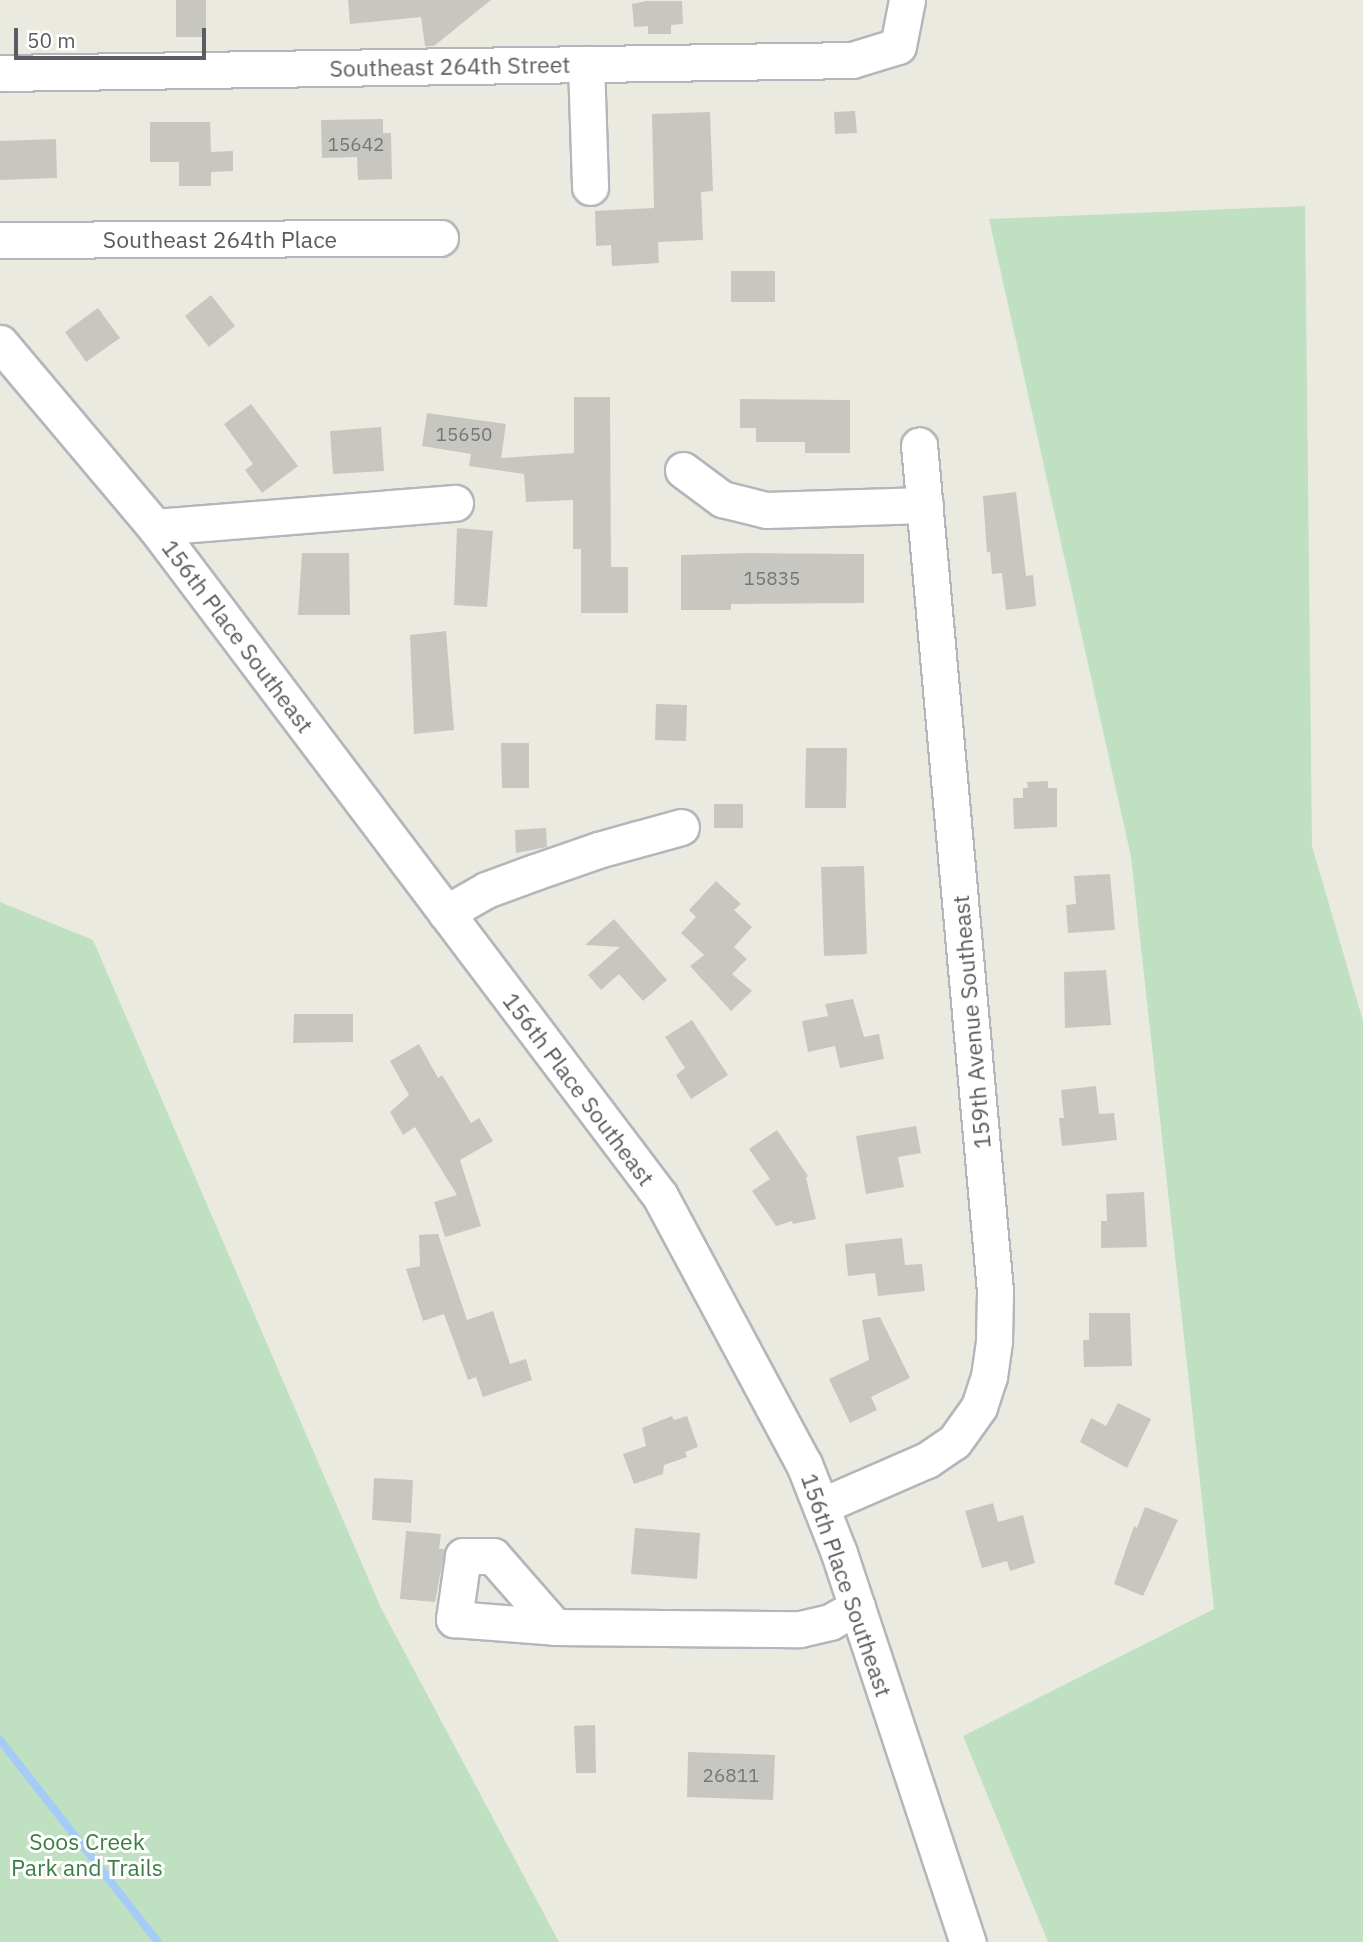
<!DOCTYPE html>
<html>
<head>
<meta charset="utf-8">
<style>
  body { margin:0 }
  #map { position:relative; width:1363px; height:1942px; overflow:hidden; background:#ebeae1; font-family:"IBM Plex Sans",sans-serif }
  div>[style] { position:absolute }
  .green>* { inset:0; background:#bfe1c2 }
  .stream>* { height:8px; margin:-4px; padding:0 4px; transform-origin:4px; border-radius:4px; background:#a5cbf7 }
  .building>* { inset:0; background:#c8c6c0 }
  .roads { filter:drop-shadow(2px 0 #b3b6ba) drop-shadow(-2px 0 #b3b6ba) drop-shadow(0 2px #b3b6ba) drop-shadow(0 -2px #b3b6ba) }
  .minor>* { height:35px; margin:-17.5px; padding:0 17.5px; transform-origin:17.5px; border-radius:17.5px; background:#fff }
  span { translate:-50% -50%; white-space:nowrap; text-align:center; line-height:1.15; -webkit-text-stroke:6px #fff; paint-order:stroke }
  .number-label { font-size:19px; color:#757678 }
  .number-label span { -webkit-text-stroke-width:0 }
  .street-label { font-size:23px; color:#595c60 }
  .park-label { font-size:23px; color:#3b7e45 }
  .scale { position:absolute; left:14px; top:28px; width:192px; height:32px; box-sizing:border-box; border:4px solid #595c60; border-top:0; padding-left:9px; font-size:21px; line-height:24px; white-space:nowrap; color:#595c60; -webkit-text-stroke:5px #fff; paint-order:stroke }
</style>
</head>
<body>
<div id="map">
  <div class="green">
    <div style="clip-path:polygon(1305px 206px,1312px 846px,1363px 1021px,1363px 1942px,1048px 1942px,963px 1736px,1214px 1609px,1131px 857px,989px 219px)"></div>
    <div style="clip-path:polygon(0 902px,93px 940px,381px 1608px,559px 1942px,0 1942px)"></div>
  </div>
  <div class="stream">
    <div style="left:0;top:1740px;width:256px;rotate:52deg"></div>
  </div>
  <div class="building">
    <div style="clip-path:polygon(176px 0,206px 0,206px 37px,176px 37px)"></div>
    <div style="clip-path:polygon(348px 0,491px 0,434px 46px,425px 46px,421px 17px,350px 24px)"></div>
    <div style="clip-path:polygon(647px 1px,682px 1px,683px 24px,671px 25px,671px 34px,648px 34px,648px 26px,634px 27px,632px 4px)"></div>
    <div style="clip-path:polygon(855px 111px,857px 133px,835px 134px,834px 112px)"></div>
    <div style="clip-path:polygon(710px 112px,713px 191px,701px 192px,703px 240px,658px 242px,659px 263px,612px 266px,611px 245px,596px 246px,595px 211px,654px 208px,652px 114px)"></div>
    <div style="clip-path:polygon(383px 119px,383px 133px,391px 133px,392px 179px,358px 180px,357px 157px,322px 158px,321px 120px)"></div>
    <div style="clip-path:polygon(150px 122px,210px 122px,211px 152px,233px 151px,233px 171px,211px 172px,211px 186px,179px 186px,179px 162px,150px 162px)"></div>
    <div style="clip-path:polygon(56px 139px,57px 178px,0 180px,0 141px)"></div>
    <div style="clip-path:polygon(731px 271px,775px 271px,775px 302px,731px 302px)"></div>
    <div style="clip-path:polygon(211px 295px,235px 326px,209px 347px,185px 316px)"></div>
    <div style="clip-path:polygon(98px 308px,120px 338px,86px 362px,65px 332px)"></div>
    <div style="clip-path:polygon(574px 397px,610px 397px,611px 567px,628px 567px,628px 613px,581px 613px,581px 549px,573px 549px,573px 500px,526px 502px,524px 474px,469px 466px,471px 454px,422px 446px,427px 413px,506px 424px,501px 458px,574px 453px)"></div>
    <div style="clip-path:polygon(740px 399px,850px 400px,850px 453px,805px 453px,805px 442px,756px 442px,756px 428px,740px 428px)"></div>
    <div style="clip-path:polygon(251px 404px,298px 466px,262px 493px,245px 470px,253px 464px,224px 424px)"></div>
    <div style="clip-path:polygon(381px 427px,384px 471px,333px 474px,330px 431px)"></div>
    <div style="clip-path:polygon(1016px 492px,1026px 576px,1033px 575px,1036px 606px,1006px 610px,1002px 573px,992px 574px,990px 552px,987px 552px,983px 496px)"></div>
    <div style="clip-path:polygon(457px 528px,493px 531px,487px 607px,454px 605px)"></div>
    <div style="clip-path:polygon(302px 553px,349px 553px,350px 615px,298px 615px)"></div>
    <div style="clip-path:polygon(747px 553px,864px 554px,864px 603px,731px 604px,731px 610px,681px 610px,681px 555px)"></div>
    <div style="clip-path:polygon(446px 631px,454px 730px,414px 734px,410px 635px)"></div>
    <div style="clip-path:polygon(656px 704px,687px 705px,686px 741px,655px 740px)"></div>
    <div style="clip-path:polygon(501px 743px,529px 743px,529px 788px,502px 788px)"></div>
    <div style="clip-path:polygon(806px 748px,847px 748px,846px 808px,805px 808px)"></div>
    <div style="clip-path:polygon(1048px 781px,1048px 788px,1057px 788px,1057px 827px,1014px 829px,1013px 798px,1023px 798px,1023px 788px,1028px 788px,1027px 782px)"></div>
    <div style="clip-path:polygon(714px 804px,743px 804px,743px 828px,714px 828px)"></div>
    <div style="clip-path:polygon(546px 828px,547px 847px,516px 853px,515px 830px)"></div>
    <div style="clip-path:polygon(864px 866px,867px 954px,824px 956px,821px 867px)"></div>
    <div style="clip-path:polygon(1110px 874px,1115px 930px,1068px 933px,1066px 905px,1076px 904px,1074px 876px)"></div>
    <div style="clip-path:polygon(716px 881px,741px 904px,734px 910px,752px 927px,734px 947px,747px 959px,732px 974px,752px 991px,731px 1011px,690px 966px,704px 955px,681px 933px,696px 917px,689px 910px)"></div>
    <div style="clip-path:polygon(614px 919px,667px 980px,643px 1001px,619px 974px,601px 990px,588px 975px,620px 947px,585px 945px)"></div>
    <div style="clip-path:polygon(1106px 970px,1111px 1025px,1065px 1028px,1064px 972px)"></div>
    <div style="clip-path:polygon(853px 999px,864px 1037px,879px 1034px,884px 1059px,840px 1068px,835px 1046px,808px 1052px,802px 1021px,828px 1016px,825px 1004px)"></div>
    <div style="clip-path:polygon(294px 1014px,353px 1014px,353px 1042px,293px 1043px)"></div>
    <div style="clip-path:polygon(692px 1020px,728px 1075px,691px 1099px,676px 1075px,685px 1068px,665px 1037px)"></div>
    <div style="clip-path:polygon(419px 1044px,438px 1078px,442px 1075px,471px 1123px,479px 1118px,493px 1141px,460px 1160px,481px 1226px,445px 1237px,434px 1202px,457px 1195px,415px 1127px,403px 1135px,390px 1112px,409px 1095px,390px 1061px)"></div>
    <div style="clip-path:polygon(1096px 1086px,1099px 1114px,1114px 1113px,1117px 1140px,1062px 1146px,1059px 1118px,1064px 1118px,1061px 1090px)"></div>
    <div style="clip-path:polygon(916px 1126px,921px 1153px,898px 1157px,904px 1187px,866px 1194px,856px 1136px)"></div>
    <div style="clip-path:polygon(777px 1130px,808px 1176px,806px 1178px,816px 1219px,793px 1224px,792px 1221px,776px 1226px,752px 1191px,770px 1179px,749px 1149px)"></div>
    <div style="clip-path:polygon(1144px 1192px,1147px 1247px,1101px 1248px,1101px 1221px,1107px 1221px,1106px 1194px)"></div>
    <div style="clip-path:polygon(438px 1234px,467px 1320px,493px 1311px,510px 1364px,526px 1359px,532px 1380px,483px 1397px,476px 1377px,468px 1380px,444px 1314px,423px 1321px,406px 1269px,420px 1266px,419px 1235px)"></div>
    <div style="clip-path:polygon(902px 1238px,905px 1265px,922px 1264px,925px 1291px,878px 1296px,875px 1273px,848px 1276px,845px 1244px)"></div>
    <div style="clip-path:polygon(1089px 1313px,1130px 1313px,1132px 1366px,1084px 1367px,1083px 1340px,1089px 1340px)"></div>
    <div style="clip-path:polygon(880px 1317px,910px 1378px,871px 1397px,877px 1410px,850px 1423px,829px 1379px,869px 1360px,862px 1320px)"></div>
    <div style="clip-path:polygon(1118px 1403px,1151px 1419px,1127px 1468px,1080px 1442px,1091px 1418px,1106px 1426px)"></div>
    <div style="clip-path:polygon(672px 1416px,674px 1420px,687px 1416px,698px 1447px,685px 1452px,687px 1457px,664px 1465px,663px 1474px,634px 1484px,623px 1454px,646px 1446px,642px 1428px)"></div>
    <div style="clip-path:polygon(374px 1478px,413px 1480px,411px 1523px,372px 1520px)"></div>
    <div style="clip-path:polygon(993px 1503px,998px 1522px,1023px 1515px,1035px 1563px,1010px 1571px,1007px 1561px,982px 1568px,965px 1511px)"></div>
    <div style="clip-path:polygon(1145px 1507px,1178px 1520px,1143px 1596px,1114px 1584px,1134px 1526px,1137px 1528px)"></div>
    <div style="clip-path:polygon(635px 1528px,700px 1533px,697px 1579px,631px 1574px)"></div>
    <div style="clip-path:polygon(406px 1531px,441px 1534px,439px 1549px,445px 1549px,435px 1602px,400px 1599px)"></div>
    <div style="clip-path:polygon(595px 1725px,596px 1773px,576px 1773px,574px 1726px)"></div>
    <div style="clip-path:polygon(688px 1752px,775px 1755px,773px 1800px,687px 1797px)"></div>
  </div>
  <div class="roads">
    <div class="minor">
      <div style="left:586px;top:64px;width:123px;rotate:88.1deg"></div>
      <div style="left:0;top:73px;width:852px;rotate:-0.87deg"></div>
      <div style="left:852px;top:60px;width:48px;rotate:-16.9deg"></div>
      <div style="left:898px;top:46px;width:47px;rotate:-78.9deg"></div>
      <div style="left:0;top:240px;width:440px;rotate:-0.3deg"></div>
      <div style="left:0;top:343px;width:241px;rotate:49.9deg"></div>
      <div style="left:155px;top:527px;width:838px;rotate:52.95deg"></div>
      <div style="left:660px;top:1196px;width:304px;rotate:61.8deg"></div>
      <div style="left:804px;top:1464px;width:96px;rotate:68.5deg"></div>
      <div style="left:839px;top:1553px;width:410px;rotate:71.7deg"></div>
      <div style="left:683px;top:470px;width:49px;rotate:36.6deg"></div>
      <div style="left:722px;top:499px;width:45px;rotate:14deg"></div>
      <div style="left:766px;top:510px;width:159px;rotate:-1.8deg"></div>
      <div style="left:155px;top:527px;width:301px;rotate:-4.6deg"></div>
      <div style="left:446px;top:913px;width:46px;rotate:-29.9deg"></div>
      <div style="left:486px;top:890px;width:52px;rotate:-20.2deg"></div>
      <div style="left:535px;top:872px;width:67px;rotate:-19.2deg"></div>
      <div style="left:598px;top:850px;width:86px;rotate:-15.5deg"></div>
      <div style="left:821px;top:1506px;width:116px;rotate:-23.5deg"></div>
      <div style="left:927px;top:1460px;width:32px;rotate:-34deg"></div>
      <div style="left:954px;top:1442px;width:43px;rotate:-54.5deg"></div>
      <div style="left:979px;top:1407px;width:32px;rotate:-72deg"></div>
      <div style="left:989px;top:1377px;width:37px;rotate:-82deg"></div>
      <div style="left:994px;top:1340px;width:49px;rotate:-88.8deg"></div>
      <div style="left:995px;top:1291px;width:849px;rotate:-95.13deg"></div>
      <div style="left:555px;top:1627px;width:94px;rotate:-131.1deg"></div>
      <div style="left:493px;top:1556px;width:30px;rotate:180deg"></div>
      <div style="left:463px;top:1556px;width:64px;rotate:98.1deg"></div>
      <div style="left:454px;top:1619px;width:101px;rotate:4.5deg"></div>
      <div style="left:555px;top:1627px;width:245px;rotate:0.5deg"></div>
      <div style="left:800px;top:1629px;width:31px;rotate:-13deg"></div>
      <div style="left:830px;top:1622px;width:31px;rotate:-29deg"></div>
    </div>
  </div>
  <div class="number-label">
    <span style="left:356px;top:145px">15642</span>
    <span style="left:464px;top:435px">15650</span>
    <span style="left:772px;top:579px">15835</span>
    <span style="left:731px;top:1776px">26811</span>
  </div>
  <div class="street-label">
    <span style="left:450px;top:66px;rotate:-1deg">Southeast 264th Street</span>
    <span style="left:220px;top:239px">Southeast 264th Place</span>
    <span style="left:238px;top:636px;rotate:53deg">156th Place Southeast</span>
    <span style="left:971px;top:1022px;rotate:-95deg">159th Avenue Southeast</span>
    <span style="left:579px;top:1089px;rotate:53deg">156th Place Southeast</span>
    <span style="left:847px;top:1585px;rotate:71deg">156th Place Southeast</span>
  </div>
  <div class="park-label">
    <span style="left:87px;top:1854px">Soos Creek<br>Park and Trails</span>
  </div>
  <div class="scale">50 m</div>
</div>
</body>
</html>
